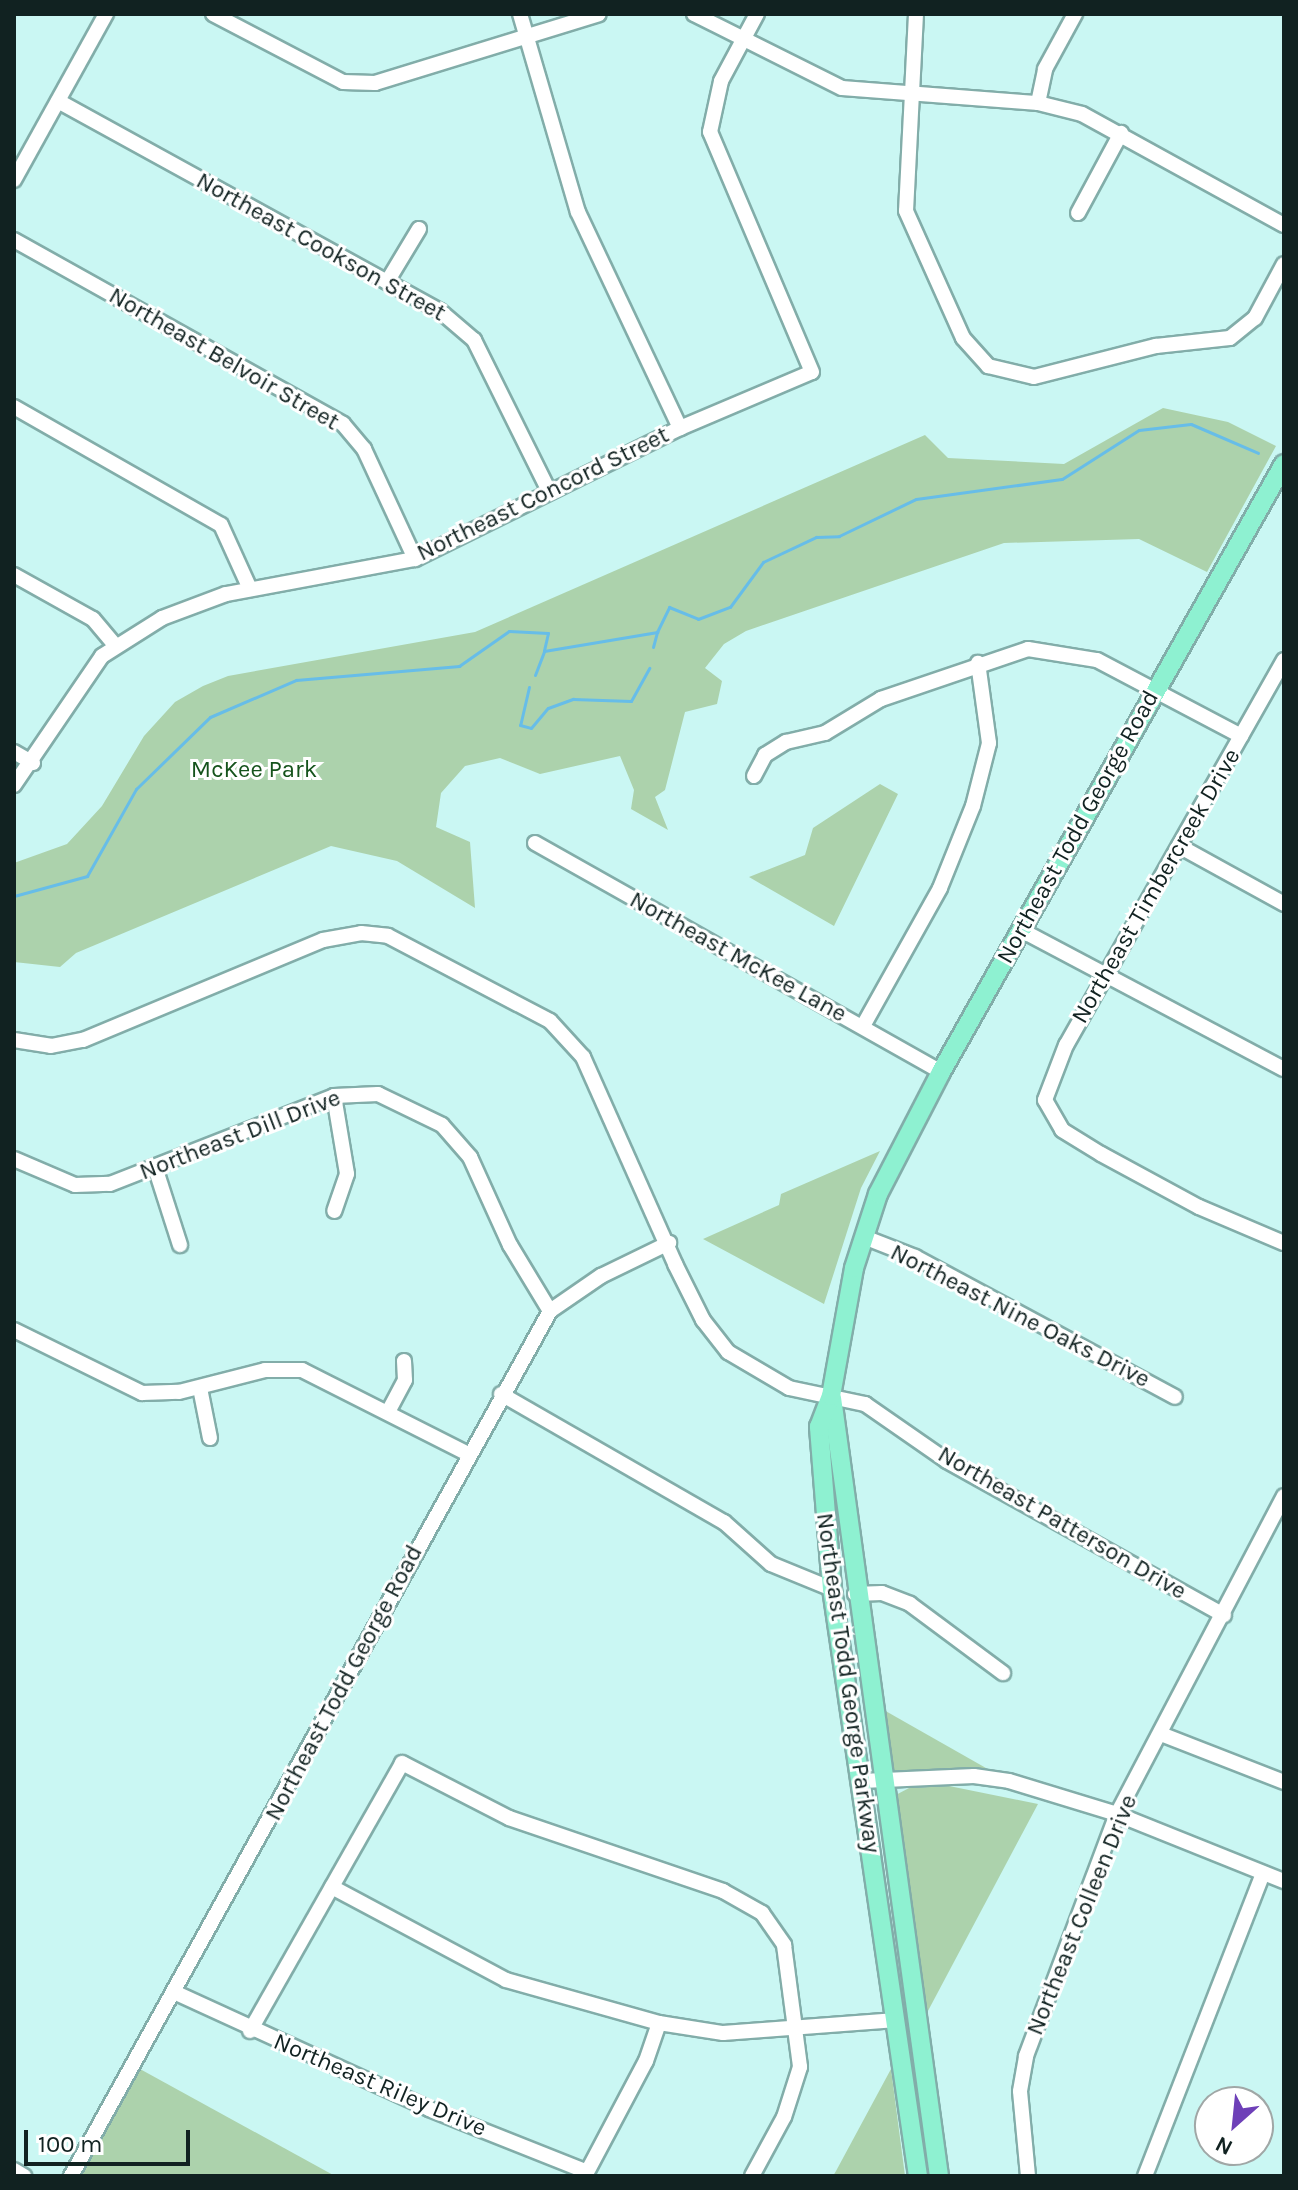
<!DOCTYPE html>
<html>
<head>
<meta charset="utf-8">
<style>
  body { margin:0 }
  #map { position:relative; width:1298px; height:2190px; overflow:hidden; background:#caf7f3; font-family:Karla,sans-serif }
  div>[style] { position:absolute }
  .green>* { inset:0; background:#acd2ac }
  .stream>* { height:3px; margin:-1.5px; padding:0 1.5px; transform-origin:1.5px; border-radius:1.5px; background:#67bde8 }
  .roads { filter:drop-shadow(2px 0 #82ada9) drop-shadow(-2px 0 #82ada9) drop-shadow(0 2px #82ada9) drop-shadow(0 -2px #82ada9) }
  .minor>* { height:14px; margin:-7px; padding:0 7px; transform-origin:7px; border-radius:7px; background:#fff }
  .major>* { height:18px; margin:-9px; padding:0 9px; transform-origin:9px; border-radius:9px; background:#8ef1d1 }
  span { translate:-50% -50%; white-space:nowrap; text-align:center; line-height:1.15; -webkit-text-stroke:6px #fff; paint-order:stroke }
  .street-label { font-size:24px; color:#112221 }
  .park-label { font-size:24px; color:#15531c }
  .frame { position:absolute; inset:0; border:16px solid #112221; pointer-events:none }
  .north { position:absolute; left:1194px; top:2086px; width:80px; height:80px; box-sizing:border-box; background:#fff; border:2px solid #a0a7a6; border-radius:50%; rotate:207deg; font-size:22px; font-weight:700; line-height:32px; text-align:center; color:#112221 }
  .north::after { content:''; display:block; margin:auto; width:28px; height:36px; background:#6e40b8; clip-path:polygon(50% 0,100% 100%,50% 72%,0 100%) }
  .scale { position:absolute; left:24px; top:2130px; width:166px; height:36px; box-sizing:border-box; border:4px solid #112221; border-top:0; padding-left:10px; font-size:24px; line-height:28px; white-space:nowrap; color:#112221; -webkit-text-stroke:6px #fff; paint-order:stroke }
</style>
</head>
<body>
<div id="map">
  <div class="green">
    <div style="clip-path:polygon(1163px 408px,1228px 422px,1276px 446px,1207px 572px,1139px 539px,1004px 543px,746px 631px,724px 644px,705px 668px,722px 681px,717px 704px,685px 712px,665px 790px,655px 797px,668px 830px,631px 809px,634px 790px,620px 756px,540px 774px,500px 758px,465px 766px,441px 793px,436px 827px,470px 842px,475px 908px,397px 861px,331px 846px,76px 953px,60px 967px,14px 962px,14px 863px,67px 844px,102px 806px,144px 736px,175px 702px,203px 686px,228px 676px,475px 632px,925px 435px,948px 458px,1064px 464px)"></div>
    <div style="clip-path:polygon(880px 784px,898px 794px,834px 926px,749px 877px,805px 855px,813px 828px)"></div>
    <div style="clip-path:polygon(880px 1151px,861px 1188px,824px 1304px,703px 1239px,779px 1205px,781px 1194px)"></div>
    <div style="clip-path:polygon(875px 1705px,993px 1772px,891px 1770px)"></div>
    <div style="clip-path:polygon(949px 1786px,1038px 1804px,921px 2024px,892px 1797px,909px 1788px)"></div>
    <div style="clip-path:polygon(140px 2069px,335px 2176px,80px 2176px)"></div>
    <div style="clip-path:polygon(891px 2069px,905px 2176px,833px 2176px,836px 2171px)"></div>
  </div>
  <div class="stream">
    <div style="left:653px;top:647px;width:16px;rotate:-75deg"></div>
    <div style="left:535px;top:675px;width:25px;rotate:-69deg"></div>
    <div style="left:529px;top:687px;width:39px;rotate:103deg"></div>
    <div style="left:520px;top:725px;width:11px;rotate:15deg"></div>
    <div style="left:531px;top:728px;width:26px;rotate:-50deg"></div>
    <div style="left:548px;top:708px;width:27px;rotate:-20deg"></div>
    <div style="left:573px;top:699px;width:58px;rotate:2deg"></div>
    <div style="left:631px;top:701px;width:38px;rotate:-61deg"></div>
    <div style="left:14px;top:896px;width:76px;rotate:-15.3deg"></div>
    <div style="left:87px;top:876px;width:100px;rotate:-60.6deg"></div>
    <div style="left:136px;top:789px;width:103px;rotate:-44.2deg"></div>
    <div style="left:210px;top:717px;width:94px;rotate:-23.3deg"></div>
    <div style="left:296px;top:680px;width:164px;rotate:-4.9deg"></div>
    <div style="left:459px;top:666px;width:61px;rotate:-35deg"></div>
    <div style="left:509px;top:631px;width:39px;rotate:3deg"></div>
    <div style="left:548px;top:633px;width:18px;rotate:103deg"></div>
    <div style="left:544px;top:651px;width:115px;rotate:-9.5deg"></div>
    <div style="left:657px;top:632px;width:28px;rotate:-64deg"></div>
    <div style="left:669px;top:607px;width:31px;rotate:22deg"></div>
    <div style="left:698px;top:619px;width:34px;rotate:-21deg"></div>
    <div style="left:730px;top:607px;width:56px;rotate:-53.7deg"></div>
    <div style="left:763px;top:562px;width:59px;rotate:-25.3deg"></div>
    <div style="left:816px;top:537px;width:23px;rotate:-2deg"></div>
    <div style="left:839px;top:536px;width:85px;rotate:-25.7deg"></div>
    <div style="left:916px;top:499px;width:147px;rotate:-7.8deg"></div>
    <div style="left:1062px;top:479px;width:91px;rotate:-32.5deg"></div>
    <div style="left:1139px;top:430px;width:52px;rotate:-6.6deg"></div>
    <div style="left:1191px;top:424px;width:73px;rotate:23.4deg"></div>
  </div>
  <div class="roads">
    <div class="minor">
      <div style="left:213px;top:14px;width:147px;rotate:27.6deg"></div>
      <div style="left:343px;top:82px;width:32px;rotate:2deg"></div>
      <div style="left:375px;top:83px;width:234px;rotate:-17.1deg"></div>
      <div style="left:520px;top:14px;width:206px;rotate:73.7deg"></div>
      <div style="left:578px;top:212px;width:239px;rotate:64.7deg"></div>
      <div style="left:694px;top:14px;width:165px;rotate:26.6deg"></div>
      <div style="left:842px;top:88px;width:197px;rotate:4.4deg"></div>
      <div style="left:1038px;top:103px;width:45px;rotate:14deg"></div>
      <div style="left:1082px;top:114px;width:230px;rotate:28.8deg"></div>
      <div style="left:916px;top:14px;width:197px;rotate:92.9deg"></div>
      <div style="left:906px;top:211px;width:139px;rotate:65.8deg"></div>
      <div style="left:963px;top:338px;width:38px;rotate:48deg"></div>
      <div style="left:988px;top:366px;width:47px;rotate:13.4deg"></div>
      <div style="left:1034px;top:377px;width:126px;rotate:-14.3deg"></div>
      <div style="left:1156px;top:346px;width:74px;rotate:-6.2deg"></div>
      <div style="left:1230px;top:338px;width:32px;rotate:-39deg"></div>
      <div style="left:1255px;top:318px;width:61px;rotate:-61.8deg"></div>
      <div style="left:58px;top:101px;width:436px;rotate:28.8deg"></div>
      <div style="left:440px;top:311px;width:45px;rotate:40.5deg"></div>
      <div style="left:474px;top:340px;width:169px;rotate:63.6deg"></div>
      <div style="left:1038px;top:103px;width:35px;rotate:-78deg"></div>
      <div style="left:1045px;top:69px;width:63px;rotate:-61.4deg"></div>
      <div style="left:14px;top:180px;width:190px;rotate:-61deg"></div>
      <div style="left:1078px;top:213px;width:91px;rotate:-61.7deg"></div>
      <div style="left:14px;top:240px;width:377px;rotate:29.2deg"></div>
      <div style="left:343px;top:424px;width:33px;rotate:50deg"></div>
      <div style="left:364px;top:449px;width:121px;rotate:65.1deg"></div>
      <div style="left:387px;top:282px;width:62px;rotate:-58.9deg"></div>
      <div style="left:14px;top:407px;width:238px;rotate:29.7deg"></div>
      <div style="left:221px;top:525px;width:70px;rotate:65.6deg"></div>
      <div style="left:14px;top:575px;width:90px;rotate:29.1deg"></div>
      <div style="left:93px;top:619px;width:35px;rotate:50deg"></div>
      <div style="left:1284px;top:660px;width:442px;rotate:119.5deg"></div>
      <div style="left:1066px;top:1045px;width:59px;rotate:110.9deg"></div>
      <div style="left:1045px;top:1100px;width:34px;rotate:60deg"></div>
      <div style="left:1062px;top:1130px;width:46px;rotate:31.6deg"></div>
      <div style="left:1101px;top:1154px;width:111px;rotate:28.4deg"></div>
      <div style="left:1199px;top:1207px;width:92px;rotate:23deg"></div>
      <div style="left:14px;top:752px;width:22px;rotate:30deg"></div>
      <div style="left:754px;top:776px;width:24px;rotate:-62deg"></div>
      <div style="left:765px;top:755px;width:25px;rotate:-32deg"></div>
      <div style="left:786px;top:742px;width:40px;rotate:-13deg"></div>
      <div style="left:825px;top:733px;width:66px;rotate:-31.3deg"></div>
      <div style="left:881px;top:699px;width:155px;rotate:-18.8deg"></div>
      <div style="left:1028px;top:649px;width:70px;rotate:9.1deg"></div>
      <div style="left:1097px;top:660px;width:163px;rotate:27.8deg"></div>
      <div style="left:14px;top:785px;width:156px;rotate:-55.7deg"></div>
      <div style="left:102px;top:656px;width:71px;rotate:-32.3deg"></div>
      <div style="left:162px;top:618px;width:68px;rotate:-20.6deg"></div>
      <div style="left:226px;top:594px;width:192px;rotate:-10.5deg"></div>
      <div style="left:415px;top:559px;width:296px;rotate:-26.3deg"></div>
      <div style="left:680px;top:428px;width:143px;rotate:-23deg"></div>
      <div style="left:812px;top:372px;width:261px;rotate:-113deg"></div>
      <div style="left:710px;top:132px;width:52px;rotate:-77.8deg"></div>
      <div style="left:721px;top:81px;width:76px;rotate:-61.8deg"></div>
      <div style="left:535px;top:843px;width:466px;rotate:29.4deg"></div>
      <div style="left:1179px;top:846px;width:120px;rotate:28.9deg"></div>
      <div style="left:1021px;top:930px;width:297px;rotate:27.9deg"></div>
      <div style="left:863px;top:1026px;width:158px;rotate:-60.8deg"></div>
      <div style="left:940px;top:888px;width:88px;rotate:-68.1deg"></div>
      <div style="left:973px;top:806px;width:65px;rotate:-75.7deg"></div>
      <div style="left:989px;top:743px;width:81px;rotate:-97.8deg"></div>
      <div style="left:14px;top:1040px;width:37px;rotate:9deg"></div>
      <div style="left:51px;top:1046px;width:33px;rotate:-11deg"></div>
      <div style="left:83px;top:1040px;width:260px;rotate:-22.6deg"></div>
      <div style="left:323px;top:940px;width:39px;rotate:-10deg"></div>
      <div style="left:361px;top:933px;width:27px;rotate:6deg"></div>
      <div style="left:388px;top:936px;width:183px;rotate:27.7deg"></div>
      <div style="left:550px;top:1021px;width:49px;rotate:47.5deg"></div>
      <div style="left:583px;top:1057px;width:227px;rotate:66deg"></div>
      <div style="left:675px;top:1264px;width:63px;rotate:63.4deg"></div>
      <div style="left:703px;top:1320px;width:41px;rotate:52deg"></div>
      <div style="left:728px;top:1352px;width:71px;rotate:30.5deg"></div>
      <div style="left:789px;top:1388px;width:78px;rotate:11.9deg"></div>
      <div style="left:865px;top:1404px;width:100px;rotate:34.8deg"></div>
      <div style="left:947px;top:1461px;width:317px;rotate:29.1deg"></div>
      <div style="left:334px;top:1096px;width:79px;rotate:80.5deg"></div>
      <div style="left:347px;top:1174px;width:39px;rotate:109deg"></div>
      <div style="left:14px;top:1159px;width:66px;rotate:23.1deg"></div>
      <div style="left:75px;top:1185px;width:35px;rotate:-2deg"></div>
      <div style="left:110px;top:1184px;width:241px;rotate:-21.4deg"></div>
      <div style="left:334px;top:1096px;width:44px;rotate:-2.6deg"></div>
      <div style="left:378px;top:1094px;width:71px;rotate:25.8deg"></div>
      <div style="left:442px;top:1125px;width:43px;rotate:48.8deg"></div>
      <div style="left:470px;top:1157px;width:97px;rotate:65.6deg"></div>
      <div style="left:510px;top:1245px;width:77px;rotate:58.8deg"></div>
      <div style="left:155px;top:1167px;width:82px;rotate:72.2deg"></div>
      <div style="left:864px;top:1237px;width:55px;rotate:21.4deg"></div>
      <div style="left:915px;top:1257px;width:295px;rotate:28.3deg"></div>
      <div style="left:14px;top:1330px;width:143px;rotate:26.2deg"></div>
      <div style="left:142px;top:1393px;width:37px;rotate:-2deg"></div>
      <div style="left:179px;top:1392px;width:89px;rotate:-14.3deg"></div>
      <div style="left:265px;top:1370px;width:37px"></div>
      <div style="left:302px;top:1370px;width:184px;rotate:26.8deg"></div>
      <div style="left:200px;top:1388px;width:51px;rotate:78.7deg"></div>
      <div style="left:501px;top:1394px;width:257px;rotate:29.9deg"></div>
      <div style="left:724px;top:1522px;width:63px;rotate:41.8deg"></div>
      <div style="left:771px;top:1564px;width:66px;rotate:22.3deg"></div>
      <div style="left:388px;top:1412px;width:36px;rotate:-62deg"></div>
      <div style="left:405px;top:1380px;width:19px;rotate:-93deg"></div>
      <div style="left:855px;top:1594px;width:27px;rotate:-2deg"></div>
      <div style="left:882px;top:1593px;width:30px;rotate:21deg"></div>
      <div style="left:910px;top:1604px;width:116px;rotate:36.6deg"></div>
      <div style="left:1161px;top:1734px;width:132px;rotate:21.3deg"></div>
      <div style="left:862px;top:1781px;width:112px;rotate:-2.6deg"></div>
      <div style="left:974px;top:1776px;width:35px;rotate:8deg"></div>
      <div style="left:1009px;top:1781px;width:113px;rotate:17deg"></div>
      <div style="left:1117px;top:1814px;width:180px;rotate:21.9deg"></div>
      <div style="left:332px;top:1887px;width:197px;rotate:28.1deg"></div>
      <div style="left:506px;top:1980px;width:159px;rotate:15.7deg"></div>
      <div style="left:659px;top:2023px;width:65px;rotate:8.9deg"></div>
      <div style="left:723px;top:2033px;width:174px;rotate:-4.3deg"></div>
      <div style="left:174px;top:1992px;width:281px;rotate:24.6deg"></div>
      <div style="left:429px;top:2109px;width:170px;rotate:21.7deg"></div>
      <div style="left:250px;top:2031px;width:308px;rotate:-60.4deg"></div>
      <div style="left:402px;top:1763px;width:120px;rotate:27.2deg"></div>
      <div style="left:509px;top:1818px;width:226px;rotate:18.8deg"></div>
      <div style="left:723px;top:1891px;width:45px;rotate:29.4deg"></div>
      <div style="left:762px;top:1913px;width:39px;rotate:55deg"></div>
      <div style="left:784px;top:1945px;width:123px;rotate:82.5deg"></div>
      <div style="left:800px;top:2067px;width:52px;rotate:107.7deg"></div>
      <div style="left:784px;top:2117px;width:67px;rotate:118.5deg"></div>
      <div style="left:14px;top:2170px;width:12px;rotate:31deg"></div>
      <div style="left:71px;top:2176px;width:989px;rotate:-61.02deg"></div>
      <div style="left:550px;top:1311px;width:62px;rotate:-34.5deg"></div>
      <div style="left:601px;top:1276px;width:76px;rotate:-25.9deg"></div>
      <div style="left:585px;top:2176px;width:130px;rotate:-62.1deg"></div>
      <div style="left:646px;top:2061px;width:40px;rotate:-71.1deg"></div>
      <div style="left:1028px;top:2176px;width:85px;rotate:-95.4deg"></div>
      <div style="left:1020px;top:2091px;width:36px;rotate:-80deg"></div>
      <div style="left:1026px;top:2056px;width:259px;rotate:-69.4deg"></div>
      <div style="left:1117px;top:1814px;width:359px;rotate:-62.3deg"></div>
      <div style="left:1145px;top:2176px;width:325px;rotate:-68.7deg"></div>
    </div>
    <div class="major">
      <div style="left:832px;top:1398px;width:785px;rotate:82.17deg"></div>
      <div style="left:918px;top:2176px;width:593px;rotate:-98.33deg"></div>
      <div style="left:832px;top:1589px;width:163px;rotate:-94.6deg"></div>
      <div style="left:819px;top:1427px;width:33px;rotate:-69deg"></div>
      <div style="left:831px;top:1396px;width:130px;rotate:-79.8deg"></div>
      <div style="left:854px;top:1268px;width:78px;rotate:-72deg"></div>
      <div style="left:878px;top:1194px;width:137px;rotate:-62.7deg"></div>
      <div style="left:941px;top:1072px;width:698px;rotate:-60.57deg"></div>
    </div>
  </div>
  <div class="street-label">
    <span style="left:321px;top:247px;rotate:29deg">Northeast Cookson Street</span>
    <span style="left:224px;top:359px;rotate:30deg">Northeast Belvoir Street</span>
    <span style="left:543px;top:494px;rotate:-26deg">Northeast Concord Street</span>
    <span style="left:1078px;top:827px;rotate:-61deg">Northeast Todd George Road</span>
    <span style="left:1156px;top:886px;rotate:-60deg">Northeast Timbercreek Drive</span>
    <span style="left:738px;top:957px;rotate:29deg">Northeast McKee Lane</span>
    <span style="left:240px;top:1135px;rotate:-21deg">Northeast Dill Drive</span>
    <span style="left:1020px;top:1316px;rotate:27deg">Northeast Nine Oaks Drive</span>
    <span style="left:1062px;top:1523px;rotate:30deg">Northeast Patterson Drive</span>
    <span style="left:344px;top:1683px;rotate:-62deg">Northeast Todd George Road</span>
    <span style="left:848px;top:1683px;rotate:82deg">Northeast Todd George Parkway</span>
    <span style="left:1082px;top:1915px;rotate:-68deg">Northeast Colleen Drive</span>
    <span style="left:380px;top:2085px;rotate:23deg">Northeast Riley Drive</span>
  </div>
  <div class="park-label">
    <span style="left:254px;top:770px">McKee Park</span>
  </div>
  <div class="frame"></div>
  <div class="north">N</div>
  <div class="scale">100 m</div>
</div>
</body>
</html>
